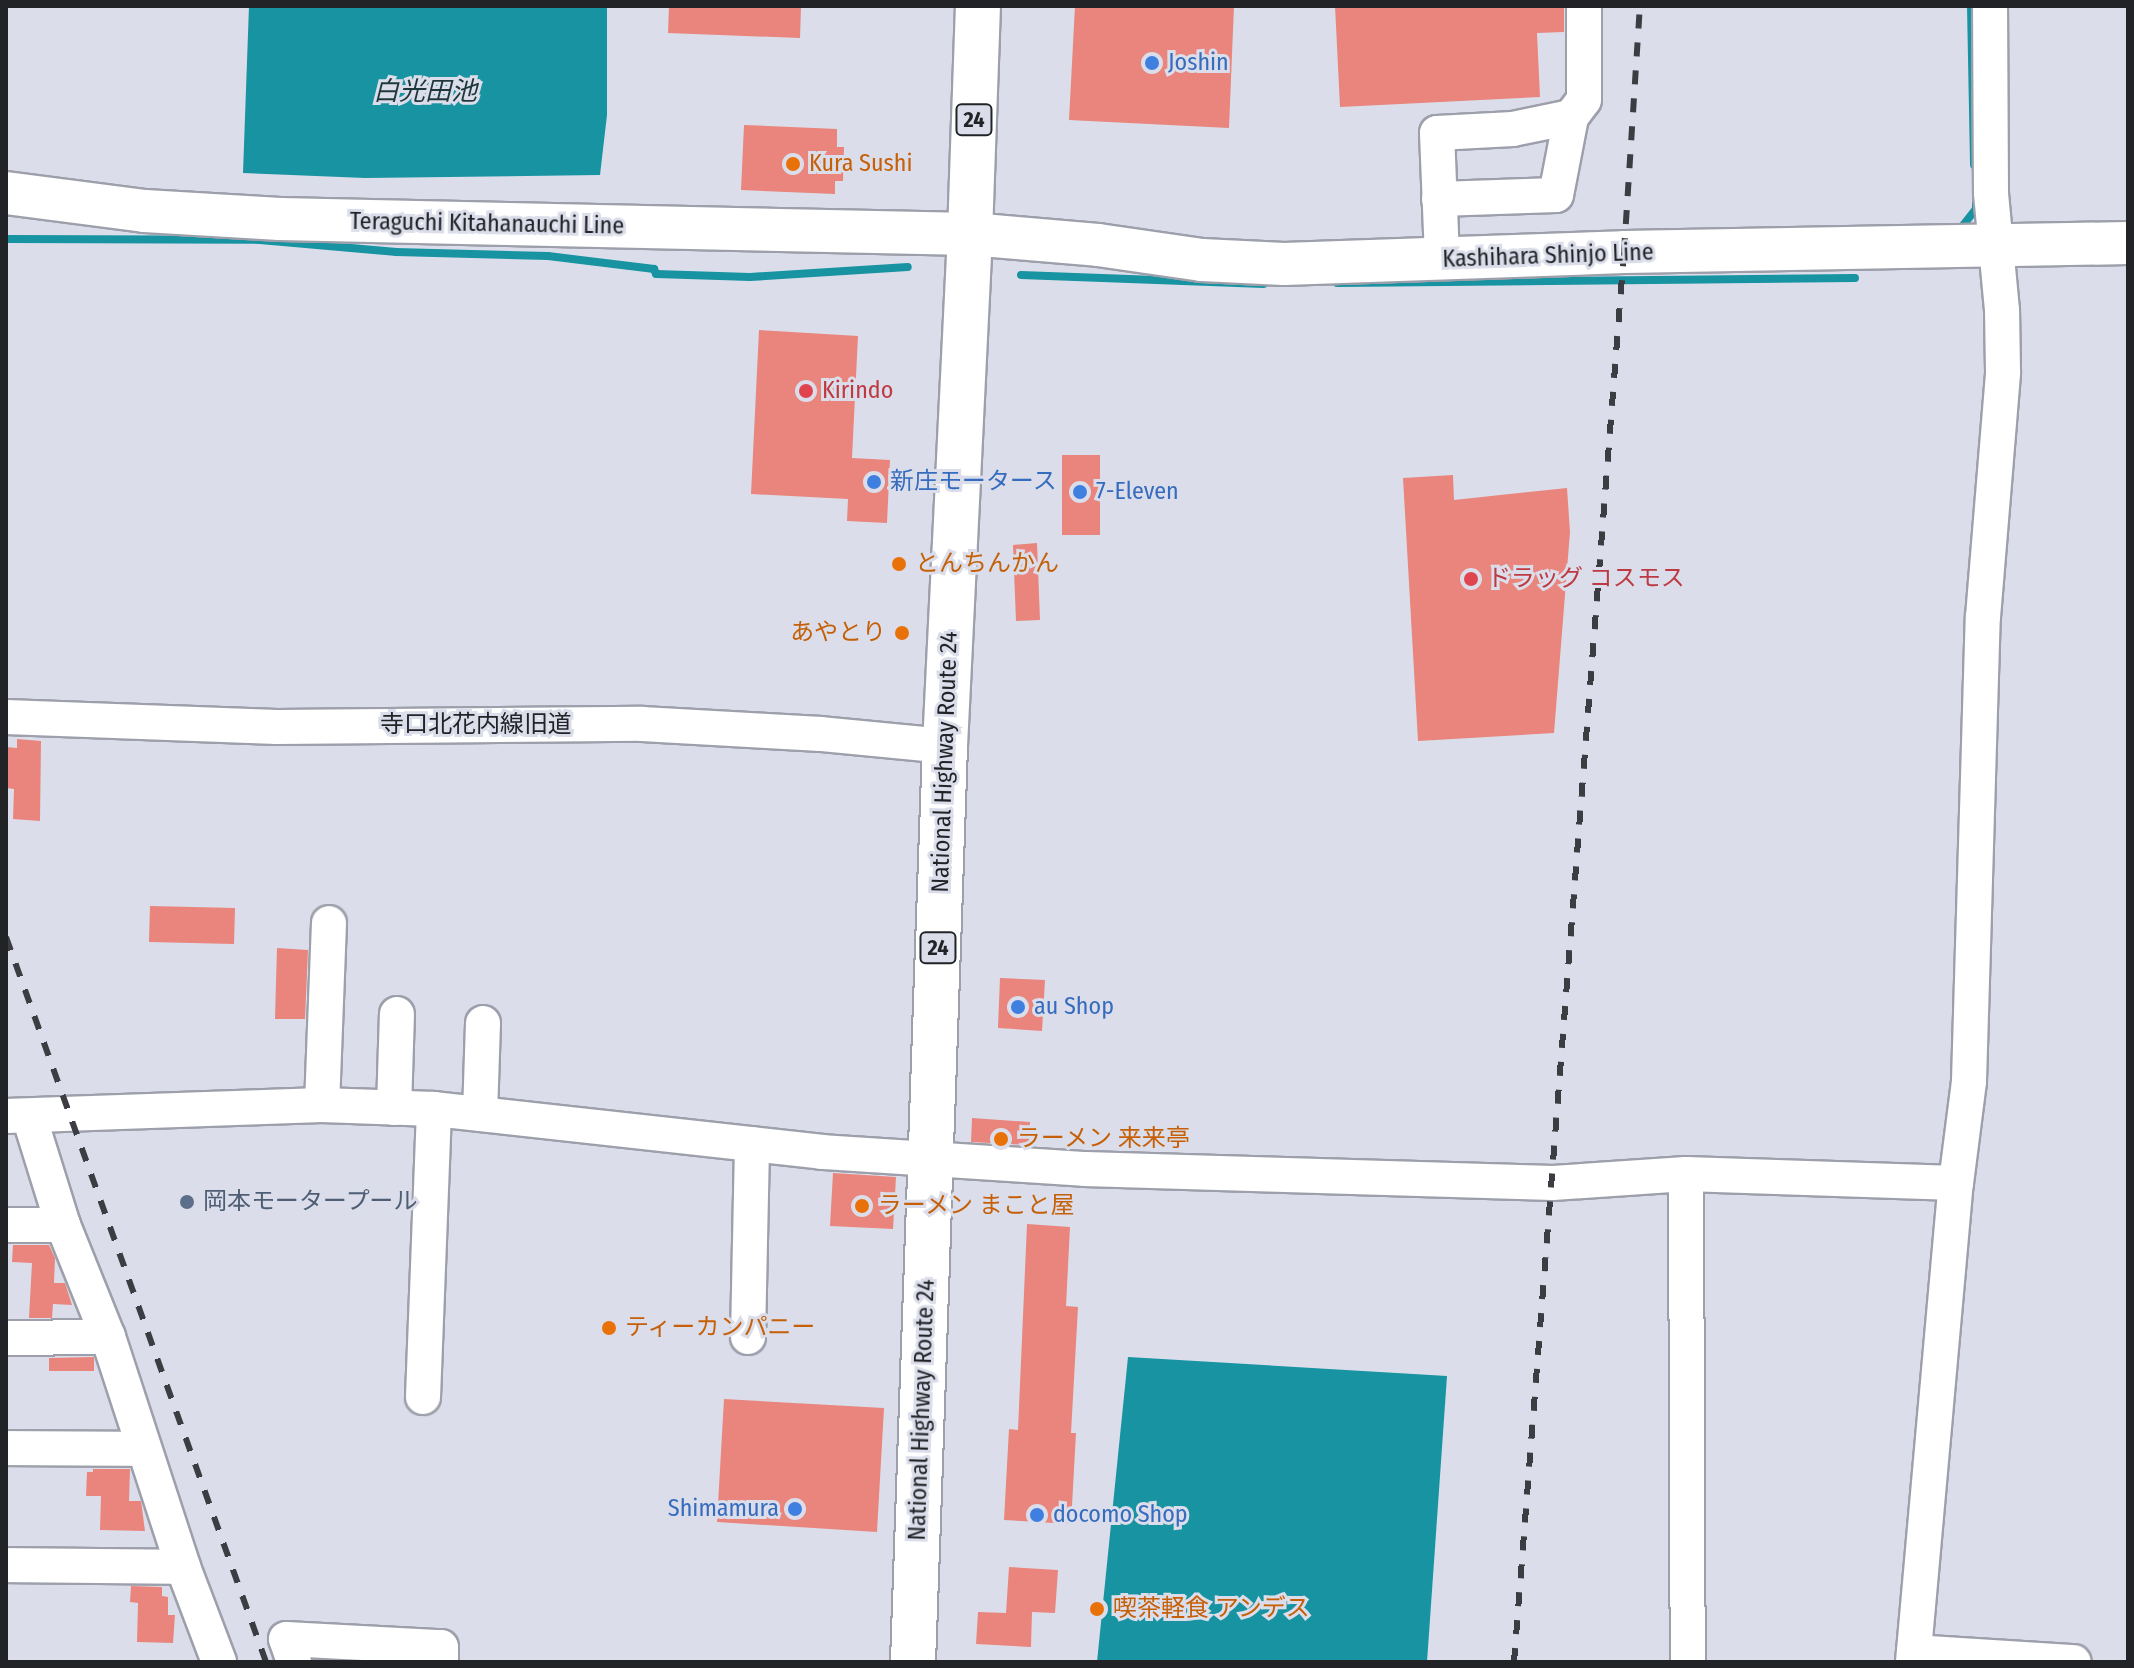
<!DOCTYPE html>
<html>
<head>
<meta charset="utf-8">
<style>
  body { margin:0 }
  #map { position:relative; width:2134px; height:1668px; overflow:hidden; background:#dbdeea; font-family:"Fira Sans Condensed","Noto Sans JP",sans-serif }
  div>[style] { position:absolute }
  .water>* { inset:0; background:#1893a1 }
  .stream>* { height:8px; margin:-4px; padding:0 4px; transform-origin:4px; border-radius:4px; background:#1893a1 }
  .building>* { inset:0; background:#e9857c }
  .roads { filter:drop-shadow(2px 0 #9da0ab) drop-shadow(-2px 0 #9da0ab) drop-shadow(0 2px #9da0ab) drop-shadow(0 -2px #9da0ab) }
  .minor>* { height:34px; margin:-17px; padding:0 17px; transform-origin:17px; border-radius:17px; background:#fff }
  .major>* { height:42px; margin:-21px; padding:0 21px; transform-origin:21px; border-radius:21px; background:#fff }
  .highway>* { height:44px; margin:-22px; padding:0 22px; transform-origin:22px; border-radius:22px; background:#fff }
  .rail>* { height:6px; margin-top:-3px; transform-origin:0; background:repeating-linear-gradient(90deg,#3b3d42 0 14px,transparent 0 28px) }
  .dots>* { width:22px; height:22px; translate:-50% -50%; box-sizing:border-box; border:4px solid #dbdeea; border-radius:50% }
  span { translate:-50% -50%; white-space:nowrap; text-align:center; line-height:1.15; -webkit-text-stroke:6px #dbdeea; paint-order:stroke }
  .shield-label span { padding:2px 6px; background:#dbdeea; border:2px solid; border-radius:6px; -webkit-text-stroke-width:0 }
  .shield-label { font-size:22px; color:#212327; font-weight:700 }
  .shop-label { font-size:24px; color:#366cbe }
  .left { translate:0 -50%; text-align:left }
  .right { translate:-100% -50%; text-align:right }
  .food-label { font-size:24px; color:#c56008 }
  .street-label { font-size:24px; color:#212327 }
  .health-label { font-size:24px; color:#be3a42 }
  .service-label { font-size:24px; color:#4e5e75 }
  .water-label { font-size:26px; color:#1e373a; font-style:italic }
  .frame { position:absolute; inset:0; border:8px solid #212327; pointer-events:none }
</style>
</head>
<body>
<div id="map">
  <div class="water">
    <div style="clip-path:polygon(249px 6px,607px 6px,607px 115px,600px 175px,365px 178px,243px 173px)"></div>
    <div style="clip-path:polygon(1128px 1357px,1447px 1376px,1427px 1662px,1097px 1662px)"></div>
  </div>
  <div class="stream">
    <div style="left:1971px;top:6px;width:159px;rotate:88.9deg"></div>
    <div style="left:1957px;top:228px;width:4px"></div>
    <div style="left:1961px;top:228px;width:24px;rotate:-52deg"></div>
    <div style="left:1976px;top:209px;width:6px;rotate:-90deg"></div>
    <div style="left:6px;top:239px;width:254px;rotate:0.2deg"></div>
    <div style="left:260px;top:240px;width:137px;rotate:5deg"></div>
    <div style="left:396px;top:252px;width:152px;rotate:1.5deg"></div>
    <div style="left:548px;top:256px;width:107px;rotate:7deg"></div>
    <div style="left:654px;top:269px;width:5px;rotate:68deg"></div>
    <div style="left:656px;top:274px;width:94px;rotate:1.8deg"></div>
    <div style="left:750px;top:277px;width:158px;rotate:-3.6deg"></div>
    <div style="left:1021px;top:275px;width:243px;rotate:2.1deg"></div>
    <div style="left:1337px;top:283px;width:518px;rotate:-0.55deg"></div>
  </div>
  <div class="building">
    <div style="clip-path:polygon(669px 6px,801px 6px,800px 38px,668px 33px)"></div>
    <div style="clip-path:polygon(1075px 6px,1234px 6px,1229px 128px,1069px 120px)"></div>
    <div style="clip-path:polygon(1335px 6px,1564px 6px,1564px 32px,1537px 33px,1540px 97px,1340px 107px)"></div>
    <div style="clip-path:polygon(744px 125px,837px 129px,837px 147px,844px 147px,843px 181px,835px 181px,835px 194px,741px 190px)"></div>
    <div style="clip-path:polygon(759px 330px,858px 336px,852px 458px,890px 460px,887px 523px,847px 521px,848px 499px,751px 494px)"></div>
    <div style="clip-path:polygon(1062px 455px,1100px 455px,1100px 535px,1062px 535px)"></div>
    <div style="clip-path:polygon(1453px 475px,1454px 500px,1567px 488px,1570px 532px,1554px 733px,1418px 741px,1403px 478px)"></div>
    <div style="clip-path:polygon(1037px 543px,1040px 620px,1016px 621px,1013px 545px)"></div>
    <div style="clip-path:polygon(17px 739px,41px 741px,40px 821px,13px 819px,14px 789px,6px 788px,6px 747px,17px 748px)"></div>
    <div style="clip-path:polygon(150px 906px,235px 908px,234px 944px,149px 942px)"></div>
    <div style="clip-path:polygon(277px 948px,308px 950px,305px 1019px,275px 1019px)"></div>
    <div style="clip-path:polygon(1000px 978px,1045px 980px,1042px 1031px,998px 1028px)"></div>
    <div style="clip-path:polygon(972px 1118px,1030px 1122px,1029px 1145px,971px 1142px)"></div>
    <div style="clip-path:polygon(833px 1173px,896px 1177px,893px 1229px,830px 1226px)"></div>
    <div style="clip-path:polygon(1027px 1224px,1070px 1227px,1066px 1306px,1078px 1307px,1071px 1433px,1076px 1433px,1071px 1524px,1004px 1520px,1009px 1429px,1018px 1430px)"></div>
    <div style="clip-path:polygon(13px 1245px,49px 1245px,55px 1258px,54px 1283px,65px 1283px,72px 1305px,53px 1304px,52px 1318px,29px 1318px,32px 1263px,12px 1262px)"></div>
    <div style="clip-path:polygon(49px 1358px,94px 1357px,94px 1371px,49px 1371px)"></div>
    <div style="clip-path:polygon(724px 1399px,884px 1408px,877px 1532px,717px 1522px)"></div>
    <div style="clip-path:polygon(93px 1469px,130px 1469px,129px 1501px,141px 1501px,145px 1531px,100px 1530px,101px 1496px,86px 1496px,87px 1472px,93px 1472px)"></div>
    <div style="clip-path:polygon(1009px 1567px,1058px 1570px,1055px 1613px,1032px 1612px,1031px 1647px,976px 1644px,978px 1612px,1006px 1613px)"></div>
    <div style="clip-path:polygon(131px 1586px,162px 1587px,162px 1596px,168px 1597px,168px 1615px,175px 1615px,173px 1643px,137px 1642px,138px 1603px,130px 1602px)"></div>
  </div>
  <div class="roads">
    <div class="minor">
      <div style="left:1571px;top:117px;width:21px;rotate:-53deg"></div>
      <div style="left:1584px;top:100px;width:94px;rotate:-90deg"></div>
      <div style="left:1439px;top:199px;width:117px;rotate:-2deg"></div>
      <div style="left:1556px;top:195px;width:79px;rotate:-79.1deg"></div>
      <div style="left:1571px;top:117px;width:59px;rotate:168.3deg"></div>
      <div style="left:1513px;top:129px;width:76px;rotate:177deg"></div>
      <div style="left:1437px;top:133px;width:127px;rotate:87.7deg"></div>
      <div style="left:6px;top:717px;width:271px;rotate:2.1deg"></div>
      <div style="left:277px;top:727px;width:365px;rotate:-0.5deg"></div>
      <div style="left:642px;top:724px;width:179px;rotate:3.2deg"></div>
      <div style="left:821px;top:734px;width:125px;rotate:5.5deg"></div>
      <div style="left:322px;top:1105px;width:182px;rotate:-87.8deg"></div>
      <div style="left:394px;top:1108px;width:94px;rotate:-88.2deg"></div>
      <div style="left:480px;top:1114px;width:91px;rotate:-88.1deg"></div>
      <div style="left:6px;top:1116px;width:316px;rotate:-2deg"></div>
      <div style="left:322px;top:1105px;width:112px;rotate:2deg"></div>
      <div style="left:434px;top:1109px;width:390px;rotate:6.3deg"></div>
      <div style="left:822px;top:1152px;width:264px;rotate:3.7deg"></div>
      <div style="left:1085px;top:1169px;width:468px;rotate:1.7deg"></div>
      <div style="left:1553px;top:1183px;width:133px;rotate:-3.9deg"></div>
      <div style="left:1686px;top:1174px;width:270px;rotate:1.9deg"></div>
      <div style="left:29px;top:1116px;width:114px;rotate:72.7deg"></div>
      <div style="left:63px;top:1225px;width:121px;rotate:68.1deg"></div>
      <div style="left:108px;top:1337px;width:242px;rotate:71.9deg"></div>
      <div style="left:183px;top:1567px;width:102px;rotate:69.2deg"></div>
      <div style="left:1686px;top:1174px;width:488px;rotate:89.8deg"></div>
      <div style="left:6px;top:1225px;width:57px"></div>
      <div style="left:748px;top:1337px;width:193px;rotate:-88.8deg"></div>
      <div style="left:6px;top:1338px;width:102px;rotate:-0.6deg"></div>
      <div style="left:423px;top:1397px;width:288px;rotate:-87.8deg"></div>
      <div style="left:6px;top:1448px;width:138px;rotate:0.4deg"></div>
      <div style="left:6px;top:1565px;width:177px;rotate:0.6deg"></div>
      <div style="left:1914px;top:1652px;width:160px;rotate:3.6deg"></div>
      <div style="left:294px;top:1662px;width:24px;rotate:-109deg"></div>
      <div style="left:286px;top:1639px;width:155px;rotate:3deg"></div>
      <div style="left:441px;top:1647px;width:15px;rotate:90deg"></div>
      <div style="left:1913px;top:1662px;width:481px;rotate:-84.9deg"></div>
      <div style="left:1956px;top:1183px;width:103px;rotate:-82.7deg"></div>
      <div style="left:1969px;top:1081px;width:464px;rotate:-88.3deg"></div>
      <div style="left:1983px;top:617px;width:246px;rotate:-85.3deg"></div>
      <div style="left:2003px;top:372px;width:62px;rotate:-90.9deg"></div>
      <div style="left:2002px;top:310px;width:118px;rotate:-95.4deg"></div>
      <div style="left:1991px;top:193px;width:187px;rotate:-90.3deg"></div>
    </div>
    <div class="major">
      <div style="left:6px;top:193px;width:140px;rotate:7.4deg"></div>
      <div style="left:145px;top:211px;width:135px;rotate:3.4deg"></div>
      <div style="left:280px;top:219px;width:690px;rotate:1.25deg"></div>
      <div style="left:970px;top:234px;width:128px;rotate:4.9deg"></div>
      <div style="left:1098px;top:245px;width:105px;rotate:8.2deg"></div>
      <div style="left:1202px;top:260px;width:82px;rotate:2.8deg"></div>
      <div style="left:1284px;top:264px;width:340px;rotate:-2deg"></div>
      <div style="left:1624px;top:252px;width:504px;rotate:-1.02deg"></div>
    </div>
    <div class="highway">
      <div style="left:913px;top:1662px;width:917px;rotate:-88deg"></div>
      <div style="left:945px;top:746px;width:513px;rotate:-87.2deg"></div>
      <div style="left:970px;top:234px;width:228px;rotate:-88deg"></div>
    </div>
  </div>
  <div class="rail">
    <div style="left:6px;top:937px;width:770px;rotate:70.27deg"></div>
    <div style="left:1514px;top:1662px;width:1414px;rotate:-85.54deg"></div>
    <div style="left:1624px;top:252px;width:247px;rotate:-86.3deg"></div>
  </div>
  <div class="dots">
    <div style="left:1152px;top:63px;background:#3f7fe0"></div>
    <div style="left:793px;top:164px;background:#e8710a"></div>
    <div style="left:806px;top:391px;background:#e0444e"></div>
    <div style="left:874px;top:482px;background:#3f7fe0"></div>
    <div style="left:1080px;top:492px;background:#3f7fe0"></div>
    <div style="left:899px;top:564px;background:#e8710a"></div>
    <div style="left:1471px;top:579px;background:#e0444e"></div>
    <div style="left:902px;top:633px;background:#e8710a"></div>
    <div style="left:1018px;top:1007px;background:#3f7fe0"></div>
    <div style="left:1001px;top:1139px;background:#e8710a"></div>
    <div style="left:187px;top:1202px;background:#5c6f8a"></div>
    <div style="left:862px;top:1206px;background:#e8710a"></div>
    <div style="left:609px;top:1328px;background:#e8710a"></div>
    <div style="left:795px;top:1509px;background:#3f7fe0"></div>
    <div style="left:1037px;top:1515px;background:#3f7fe0"></div>
    <div style="left:1097px;top:1609px;background:#e8710a"></div>
  </div>
  <div class="shield-label">
    <span style="left:974px;top:120px">24</span>
    <span style="left:938px;top:948px">24</span>
  </div>
  <div class="shop-label">
    <span class="left" style="left:1168px;top:63px">Joshin</span>
    <span class="left" style="left:890px;top:482px">新庄モータース</span>
    <span class="left" style="left:1096px;top:492px">7-Eleven</span>
    <span class="left" style="left:1034px;top:1007px">au Shop</span>
    <span class="right" style="left:779px;top:1509px">Shimamura</span>
    <span class="left" style="left:1053px;top:1515px">docomo Shop</span>
  </div>
  <div class="food-label">
    <span class="left" style="left:809px;top:164px">Kura Sushi</span>
    <span class="left" style="left:915px;top:564px">とんちんかん</span>
    <span class="right" style="left:886px;top:633px">あやとり</span>
    <span class="left" style="left:1017px;top:1139px">ラーメン 来来亭</span>
    <span class="left" style="left:878px;top:1206px">ラーメン まこと屋</span>
    <span class="left" style="left:625px;top:1328px">ティーカンパニー</span>
    <span class="left" style="left:1113px;top:1609px">喫茶軽食 アンデス</span>
  </div>
  <div class="street-label">
    <span style="left:487px;top:224px;rotate:1deg">Teraguchi Kitahanauchi Line</span>
    <span style="left:1548px;top:256px;rotate:-2deg">Kashihara Shinjo Line</span>
    <span style="left:476px;top:725px">寺口北花内線旧道</span>
    <span style="left:945px;top:762px;rotate:-88deg">National Highway Route 24</span>
    <span style="left:922px;top:1410px;rotate:-88deg">National Highway Route 24</span>
  </div>
  <div class="health-label">
    <span class="left" style="left:822px;top:391px">Kirindo</span>
    <span class="left" style="left:1487px;top:579px">ドラッグ コスモス</span>
  </div>
  <div class="service-label">
    <span class="left" style="left:203px;top:1202px">岡本モータープール</span>
  </div>
  <div class="water-label">
    <span style="left:425px;top:92px">白光田池</span>
  </div>
  <div class="frame"></div>
</div>
</body>
</html>
